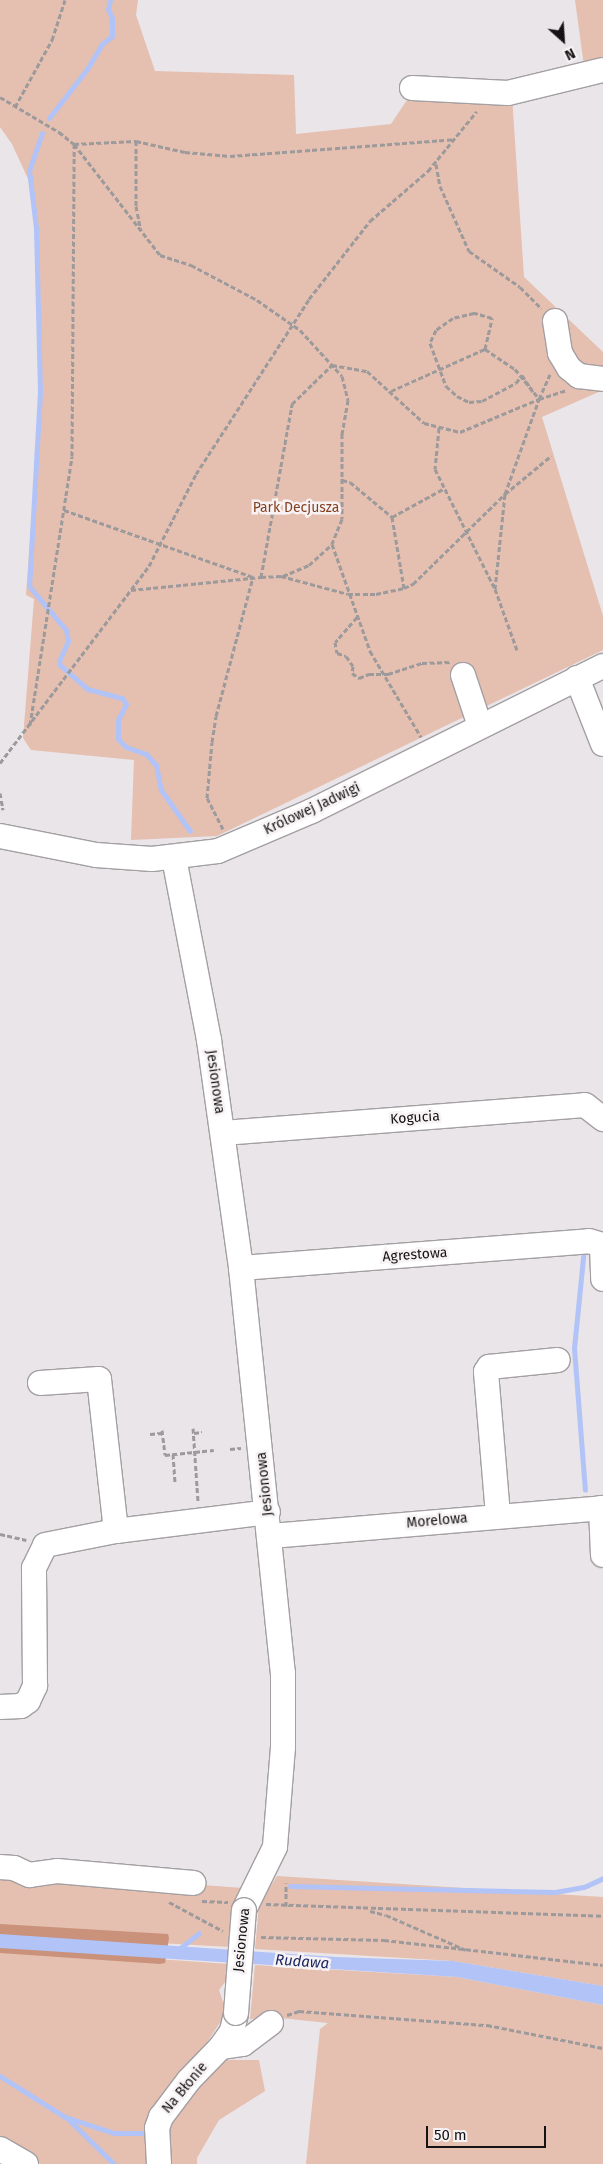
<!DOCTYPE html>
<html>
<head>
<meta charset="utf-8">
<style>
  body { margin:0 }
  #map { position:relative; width:603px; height:2164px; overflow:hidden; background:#e9e5e8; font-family:"Fira Sans",sans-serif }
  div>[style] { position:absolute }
  .green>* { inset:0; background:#e5bfb0 }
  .forest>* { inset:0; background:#ca927b }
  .water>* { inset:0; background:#b2c3f7 }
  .stream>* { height:5px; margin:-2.5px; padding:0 2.5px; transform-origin:2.5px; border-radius:2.5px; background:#b2c3f7 }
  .path>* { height:3px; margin-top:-1.5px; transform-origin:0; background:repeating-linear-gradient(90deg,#9d9a9c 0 5px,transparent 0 7.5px) }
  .roads { filter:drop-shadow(1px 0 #a39fa2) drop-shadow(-1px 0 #a39fa2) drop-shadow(0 1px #a39fa2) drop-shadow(0 -1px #a39fa2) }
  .minor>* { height:24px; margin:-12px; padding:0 12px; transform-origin:12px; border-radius:12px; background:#fff }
  .bridges { filter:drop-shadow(1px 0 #a39fa2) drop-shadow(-1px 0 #a39fa2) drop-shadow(0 1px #a39fa2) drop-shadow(0 -1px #a39fa2) }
  .minor-bridge>* { height:24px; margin:-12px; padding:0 12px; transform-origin:12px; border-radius:12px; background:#fff }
  span { translate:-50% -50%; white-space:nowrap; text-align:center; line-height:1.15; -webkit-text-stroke:5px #f7f3f5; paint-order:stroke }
  .park-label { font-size:14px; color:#864020 }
  .street-label { font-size:14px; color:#141213 }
  .water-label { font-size:15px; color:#19255f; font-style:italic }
  .north { position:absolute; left:538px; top:15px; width:50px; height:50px; -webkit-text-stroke:4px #f7f3f5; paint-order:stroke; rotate:154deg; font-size:14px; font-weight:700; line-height:20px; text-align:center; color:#141213 }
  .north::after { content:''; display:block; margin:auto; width:18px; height:22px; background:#141213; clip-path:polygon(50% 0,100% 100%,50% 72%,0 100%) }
  .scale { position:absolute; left:426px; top:2126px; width:120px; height:22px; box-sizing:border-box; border:2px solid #141213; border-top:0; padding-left:6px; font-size:15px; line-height:18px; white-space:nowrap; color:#141213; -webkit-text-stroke:4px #f7f3f5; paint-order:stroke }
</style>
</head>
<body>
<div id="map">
  <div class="green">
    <div style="clip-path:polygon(0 0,138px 0,136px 15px,155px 71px,294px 75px,296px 134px,391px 124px,411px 94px,512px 96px,524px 277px,603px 352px,603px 390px,542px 417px,603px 616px,603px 650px,217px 836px,131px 840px,134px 760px,31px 750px,23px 738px,34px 599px,26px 595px,39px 415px,37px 229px,29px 181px,12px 144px,0 127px)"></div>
    <div style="clip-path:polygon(575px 0,603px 0,603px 61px,584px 66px)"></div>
    <div style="clip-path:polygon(0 1870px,243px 1888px,230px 1947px,0 1934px)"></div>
    <div style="clip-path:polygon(277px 1876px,603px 1897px,603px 1986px,453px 1961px,255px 1949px,259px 1905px)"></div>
    <div style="clip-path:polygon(0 1948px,229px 1964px,228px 1978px,219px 1990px,224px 2005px,223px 2018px,204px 2047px,176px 2076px,151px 2110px,152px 2164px,40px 2164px,0 2138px)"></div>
    <div style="clip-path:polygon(255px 1965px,457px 1977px,603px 2005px,603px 2164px,306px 2164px,320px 2029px,328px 2023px,271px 2017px,250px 2019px)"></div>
    <div style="clip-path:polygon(225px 2060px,259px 2060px,265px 2091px,219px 2120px,197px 2158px,197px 2164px,169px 2164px,167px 2128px,209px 2070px)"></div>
  </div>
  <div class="forest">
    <div style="clip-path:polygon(0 1924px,168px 1934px,169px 1938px,165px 1963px,160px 1964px,0 1953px)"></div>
  </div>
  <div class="water">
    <div style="clip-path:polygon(0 1934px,336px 1957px,453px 1961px,603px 1986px,603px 2005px,457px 1977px,0 1948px)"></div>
  </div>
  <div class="stream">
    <div style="left:49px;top:118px;width:62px;rotate:-52.2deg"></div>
    <div style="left:87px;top:69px;width:29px;rotate:-59deg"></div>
    <div style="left:102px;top:44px;width:13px;rotate:-39deg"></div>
    <div style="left:112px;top:36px;width:18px;rotate:-90deg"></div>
    <div style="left:112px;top:18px;width:10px;rotate:-114deg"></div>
    <div style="left:108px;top:9px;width:9px;rotate:-77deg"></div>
    <div style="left:42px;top:133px;width:39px;rotate:109deg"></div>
    <div style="left:29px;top:170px;width:58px;rotate:83.1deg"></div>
    <div style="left:36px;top:228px;width:164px;rotate:88.6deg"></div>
    <div style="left:40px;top:392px;width:194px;rotate:93.2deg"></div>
    <div style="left:29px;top:586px;width:57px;rotate:49.9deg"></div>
    <div style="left:66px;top:630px;width:11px;rotate:80deg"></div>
    <div style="left:68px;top:641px;width:22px;rotate:114deg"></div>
    <div style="left:59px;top:661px;width:4px;rotate:76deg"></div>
    <div style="left:60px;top:665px;width:37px;rotate:41deg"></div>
    <div style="left:88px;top:689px;width:35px;rotate:15deg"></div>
    <div style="left:122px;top:698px;width:7px;rotate:56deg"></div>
    <div style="left:126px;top:704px;width:18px;rotate:117deg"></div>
    <div style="left:118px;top:720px;width:19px;rotate:90deg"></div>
    <div style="left:118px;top:739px;width:11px;rotate:45deg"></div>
    <div style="left:126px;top:747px;width:21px;rotate:19deg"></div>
    <div style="left:146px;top:754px;width:15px;rotate:48deg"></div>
    <div style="left:156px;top:765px;width:25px;rotate:79deg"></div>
    <div style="left:161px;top:790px;width:50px;rotate:54.7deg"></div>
    <div style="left:584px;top:1248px;width:100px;rotate:95.7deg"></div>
    <div style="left:574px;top:1348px;width:142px;rotate:85.6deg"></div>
    <div style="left:290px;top:1886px;width:265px;rotate:1.3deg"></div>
    <div style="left:555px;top:1892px;width:29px;rotate:-10deg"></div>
    <div style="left:584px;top:1887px;width:21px;rotate:-25deg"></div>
    <div style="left:180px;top:1948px;width:24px;rotate:-38deg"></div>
    <div style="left:0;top:2076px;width:77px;rotate:32.2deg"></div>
    <div style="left:65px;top:2117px;width:52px;rotate:18.1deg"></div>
    <div style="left:114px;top:2133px;width:28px"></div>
    <div style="left:68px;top:2119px;width:64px;rotate:44.4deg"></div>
  </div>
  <div class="path">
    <div style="left:0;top:97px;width:69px;rotate:30.7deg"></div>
    <div style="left:59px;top:132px;width:19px;rotate:39deg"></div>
    <div style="left:74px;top:144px;width:62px;rotate:-2.8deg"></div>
    <div style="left:136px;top:141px;width:50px;rotate:12.7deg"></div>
    <div style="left:185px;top:152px;width:45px;rotate:5.1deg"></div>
    <div style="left:230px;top:156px;width:225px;rotate:-4.3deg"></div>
    <div style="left:15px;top:107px;width:77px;rotate:-61.1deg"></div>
    <div style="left:52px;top:40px;width:42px;rotate:-72deg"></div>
    <div style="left:136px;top:141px;width:65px;rotate:90deg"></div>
    <div style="left:136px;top:206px;width:25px;rotate:79deg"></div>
    <div style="left:74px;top:144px;width:140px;rotate:52.2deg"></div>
    <div style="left:160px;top:255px;width:33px;rotate:18deg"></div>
    <div style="left:191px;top:265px;width:75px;rotate:27.9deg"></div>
    <div style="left:257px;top:300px;width:52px;rotate:34.9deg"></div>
    <div style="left:300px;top:330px;width:62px;rotate:47.6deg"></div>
    <div style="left:342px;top:376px;width:25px;rotate:76deg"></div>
    <div style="left:348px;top:400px;width:35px;rotate:100deg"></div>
    <div style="left:342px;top:434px;width:85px;rotate:90deg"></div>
    <div style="left:342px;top:519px;width:27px;rotate:112deg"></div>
    <div style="left:332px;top:544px;width:114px;rotate:70.4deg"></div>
    <div style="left:370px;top:651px;width:100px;rotate:59.3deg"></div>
    <div style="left:436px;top:164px;width:22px;rotate:80deg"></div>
    <div style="left:440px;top:186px;width:71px;rotate:66deg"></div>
    <div style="left:469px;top:251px;width:62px;rotate:35.2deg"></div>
    <div style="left:520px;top:287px;width:30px;rotate:45deg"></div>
    <div style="left:485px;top:349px;width:32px;rotate:-77deg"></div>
    <div style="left:492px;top:318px;width:19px;rotate:-164deg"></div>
    <div style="left:474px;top:313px;width:22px;rotate:167deg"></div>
    <div style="left:453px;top:318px;width:21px;rotate:145deg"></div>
    <div style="left:436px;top:330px;width:14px;rotate:115deg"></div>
    <div style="left:430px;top:343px;width:46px;rotate:69.6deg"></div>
    <div style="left:446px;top:386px;width:15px;rotate:42deg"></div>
    <div style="left:457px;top:396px;width:13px;rotate:27deg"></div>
    <div style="left:469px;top:402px;width:13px;rotate:-4deg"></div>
    <div style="left:482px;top:401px;width:38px;rotate:-28deg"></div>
    <div style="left:516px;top:383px;width:10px;rotate:-53deg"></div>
    <div style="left:522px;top:375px;width:20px;rotate:57deg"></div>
    <div style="left:332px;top:365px;width:36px;rotate:10deg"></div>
    <div style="left:367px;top:371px;width:77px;rotate:42.4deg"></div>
    <div style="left:424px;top:423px;width:37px;rotate:14deg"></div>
    <div style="left:460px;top:432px;width:86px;rotate:-22.7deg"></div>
    <div style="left:539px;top:399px;width:27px;rotate:-66deg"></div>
    <div style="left:391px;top:391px;width:103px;rotate:-24.1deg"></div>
    <div style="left:485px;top:349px;width:36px;rotate:34deg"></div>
    <div style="left:515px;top:369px;width:38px;rotate:51deg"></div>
    <div style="left:439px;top:428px;width:41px;rotate:95.6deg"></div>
    <div style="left:435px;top:469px;width:134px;rotate:63.4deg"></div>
    <div style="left:342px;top:480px;width:8px;rotate:14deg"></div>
    <div style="left:350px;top:482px;width:55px;rotate:39.8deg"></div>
    <div style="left:392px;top:517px;width:72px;rotate:80.4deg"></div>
    <div style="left:64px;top:510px;width:201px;rotate:19.5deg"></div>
    <div style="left:392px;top:517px;width:60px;rotate:-28.7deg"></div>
    <div style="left:283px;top:576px;width:28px;rotate:-23deg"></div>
    <div style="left:309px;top:565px;width:30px;rotate:-42deg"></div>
    <div style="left:261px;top:577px;width:20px;rotate:-3deg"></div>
    <div style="left:281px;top:576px;width:69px;rotate:15deg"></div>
    <div style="left:348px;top:594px;width:28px"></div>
    <div style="left:376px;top:594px;width:29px;rotate:-12deg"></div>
    <div style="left:404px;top:588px;width:10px;rotate:-24deg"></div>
    <div style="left:413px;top:584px;width:129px;rotate:-44.4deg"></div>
    <div style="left:505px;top:494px;width:60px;rotate:-39.6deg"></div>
    <div style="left:131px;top:590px;width:131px;rotate:-5.7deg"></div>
    <div style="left:261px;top:577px;width:176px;rotate:-79.8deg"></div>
    <div style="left:292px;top:404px;width:56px;rotate:-44.3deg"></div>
    <div style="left:357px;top:617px;width:33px;rotate:131deg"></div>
    <div style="left:335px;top:642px;width:11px;rotate:80deg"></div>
    <div style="left:337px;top:653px;width:9px;rotate:18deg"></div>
    <div style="left:346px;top:656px;width:12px;rotate:55deg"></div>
    <div style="left:353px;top:666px;width:7px;rotate:98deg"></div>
    <div style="left:352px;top:673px;width:9px;rotate:36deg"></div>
    <div style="left:359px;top:678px;width:11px;rotate:-22deg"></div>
    <div style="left:369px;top:674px;width:19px"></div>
    <div style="left:388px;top:674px;width:36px;rotate:-18deg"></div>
    <div style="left:422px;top:663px;width:29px;rotate:-2deg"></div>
    <div style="left:517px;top:650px;width:65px;rotate:-109.8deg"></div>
    <div style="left:495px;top:589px;width:96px;rotate:-84deg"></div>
    <div style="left:505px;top:494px;width:101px;rotate:-70.3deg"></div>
    <div style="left:539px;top:399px;width:28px;rotate:-18deg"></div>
    <div style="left:30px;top:725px;width:272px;rotate:-81.1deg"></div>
    <div style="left:72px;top:456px;width:312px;rotate:-89.6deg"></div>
    <div style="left:0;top:763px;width:247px;rotate:-52.9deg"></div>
    <div style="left:149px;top:566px;width:103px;rotate:-62.9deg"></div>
    <div style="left:196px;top:474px;width:208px;rotate:-57.1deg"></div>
    <div style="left:309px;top:299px;width:99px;rotate:-52deg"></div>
    <div style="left:370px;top:221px;width:77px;rotate:-40.8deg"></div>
    <div style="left:428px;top:171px;width:77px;rotate:-50.8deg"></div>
    <div style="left:0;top:793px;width:17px;rotate:80deg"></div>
    <div style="left:223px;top:829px;width:35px;rotate:-117deg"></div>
    <div style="left:207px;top:798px;width:56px;rotate:-84.9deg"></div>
    <div style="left:212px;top:742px;width:26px;rotate:-81deg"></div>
    <div style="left:216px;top:716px;width:144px;rotate:-75.1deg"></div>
    <div style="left:193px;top:1428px;width:74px;rotate:86.1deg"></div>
    <div style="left:162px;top:1430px;width:25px;rotate:83deg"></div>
    <div style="left:165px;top:1455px;width:49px;rotate:-5.8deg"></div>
    <div style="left:194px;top:1433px;width:8px;rotate:-7deg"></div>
    <div style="left:150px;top:1434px;width:12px;rotate:-5deg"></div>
    <div style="left:230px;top:1449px;width:11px;rotate:-5deg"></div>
    <div style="left:173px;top:1454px;width:28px;rotate:86deg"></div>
    <div style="left:0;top:1534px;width:27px;rotate:13deg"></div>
    <div style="left:202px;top:1901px;width:26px;rotate:2deg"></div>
    <div style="left:169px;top:1902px;width:61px;rotate:28.2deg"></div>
    <div style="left:266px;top:1904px;width:337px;rotate:2deg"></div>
    <div style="left:286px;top:1906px;width:23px;rotate:-90deg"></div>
    <div style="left:370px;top:1911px;width:16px;rotate:14deg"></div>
    <div style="left:386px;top:1915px;width:87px;rotate:23.6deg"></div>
    <div style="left:261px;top:1937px;width:123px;rotate:1.4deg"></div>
    <div style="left:384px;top:1940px;width:220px;rotate:6.5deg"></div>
    <div style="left:287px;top:2015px;width:13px;rotate:-18deg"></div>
    <div style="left:299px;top:2011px;width:189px;rotate:4.3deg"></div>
    <div style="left:487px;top:2025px;width:118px;rotate:11.2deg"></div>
  </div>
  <div class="roads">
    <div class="minor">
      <div style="left:412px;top:88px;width:96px;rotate:3deg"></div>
      <div style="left:508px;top:93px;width:98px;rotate:-13.6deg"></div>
      <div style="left:555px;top:321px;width:32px;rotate:81deg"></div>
      <div style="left:560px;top:353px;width:17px;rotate:59deg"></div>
      <div style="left:569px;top:368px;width:13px;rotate:39deg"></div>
      <div style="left:579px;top:376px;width:24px;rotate:7deg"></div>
      <div style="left:463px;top:675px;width:54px;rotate:71.6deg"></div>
      <div style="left:577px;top:678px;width:71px;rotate:68.5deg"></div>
      <div style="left:0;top:836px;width:98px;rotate:11.2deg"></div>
      <div style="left:96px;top:855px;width:56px;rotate:4.1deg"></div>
      <div style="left:152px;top:859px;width:66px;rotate:-6.9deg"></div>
      <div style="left:218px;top:851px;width:102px;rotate:-23.1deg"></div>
      <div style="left:312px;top:811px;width:325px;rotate:-26.5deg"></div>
      <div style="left:174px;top:858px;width:185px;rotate:79.1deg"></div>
      <div style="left:209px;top:1040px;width:230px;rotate:82deg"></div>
      <div style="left:241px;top:1268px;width:407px;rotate:84.1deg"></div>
      <div style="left:283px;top:1673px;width:74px;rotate:90deg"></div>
      <div style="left:283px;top:1747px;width:100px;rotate:94.6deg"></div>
      <div style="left:275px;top:1847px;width:70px;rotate:116.2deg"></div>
      <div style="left:223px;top:1133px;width:363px;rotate:-4.4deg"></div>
      <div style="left:585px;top:1105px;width:23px;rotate:38deg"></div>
      <div style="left:241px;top:1268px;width:349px;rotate:-4.4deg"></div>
      <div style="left:589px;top:1241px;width:14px;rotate:17deg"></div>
      <div style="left:602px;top:1245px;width:34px;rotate:88deg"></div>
      <div style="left:40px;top:1383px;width:59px;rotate:-3.9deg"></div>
      <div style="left:99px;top:1379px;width:153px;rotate:83.6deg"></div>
      <div style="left:601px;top:1508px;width:47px;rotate:87.6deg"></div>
      <div style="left:498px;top:1515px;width:144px;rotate:-94.8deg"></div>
      <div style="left:486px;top:1372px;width:6px;rotate:-59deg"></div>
      <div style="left:489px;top:1367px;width:69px;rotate:-5.8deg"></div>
      <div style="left:271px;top:1536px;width:333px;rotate:-4.8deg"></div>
      <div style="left:0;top:1707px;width:21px;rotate:-3deg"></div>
      <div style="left:21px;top:1706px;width:9px;rotate:-36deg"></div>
      <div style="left:28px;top:1701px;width:17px;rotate:-65deg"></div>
      <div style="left:35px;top:1686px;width:118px;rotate:-90.5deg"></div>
      <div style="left:34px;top:1568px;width:25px;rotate:-64deg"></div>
      <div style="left:45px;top:1545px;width:72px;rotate:-11.2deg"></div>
      <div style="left:116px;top:1531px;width:153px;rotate:-7.1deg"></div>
      <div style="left:0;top:1867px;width:14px;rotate:4deg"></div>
      <div style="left:14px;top:1868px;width:17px;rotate:25deg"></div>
      <div style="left:29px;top:1875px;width:28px;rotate:-8deg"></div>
      <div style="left:57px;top:1871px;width:137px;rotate:5deg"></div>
      <div style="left:221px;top:2047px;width:22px;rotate:-8deg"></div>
      <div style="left:243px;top:2044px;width:35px;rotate:-37deg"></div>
      <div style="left:0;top:2149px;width:30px;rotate:30deg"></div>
      <div style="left:159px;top:2164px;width:36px;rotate:-93deg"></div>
      <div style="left:157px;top:2128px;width:12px;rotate:-70deg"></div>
      <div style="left:161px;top:2117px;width:46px;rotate:-52.9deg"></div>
      <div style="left:189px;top:2080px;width:46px;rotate:-45.9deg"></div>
      <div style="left:221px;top:2047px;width:19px;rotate:-55deg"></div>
      <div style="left:232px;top:2031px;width:18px;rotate:-77deg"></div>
    </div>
  </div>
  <div class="bridges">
    <div class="minor-bridge">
      <div style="left:236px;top:2013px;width:103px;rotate:-85.6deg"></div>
    </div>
  </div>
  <div class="park-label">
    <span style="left:296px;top:508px">Park Decjusza</span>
  </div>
  <div class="street-label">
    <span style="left:312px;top:809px;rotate:-25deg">Królowej Jadwigi</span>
    <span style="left:215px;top:1082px;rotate:82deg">Jesionowa</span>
    <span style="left:415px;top:1118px;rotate:-4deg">Kogucia</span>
    <span style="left:415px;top:1255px;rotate:-4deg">Agrestowa</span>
    <span style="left:265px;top:1484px;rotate:-96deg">Jesionowa</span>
    <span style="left:437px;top:1521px;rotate:-5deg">Morelowa</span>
    <span style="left:242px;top:1940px;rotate:-84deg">Jesionowa</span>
    <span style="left:185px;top:2088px;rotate:-50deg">Na Błonie</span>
  </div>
  <div class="water-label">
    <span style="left:302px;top:1962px;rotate:4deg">Rudawa</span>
  </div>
  <div class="north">N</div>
  <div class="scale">50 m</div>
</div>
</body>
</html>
